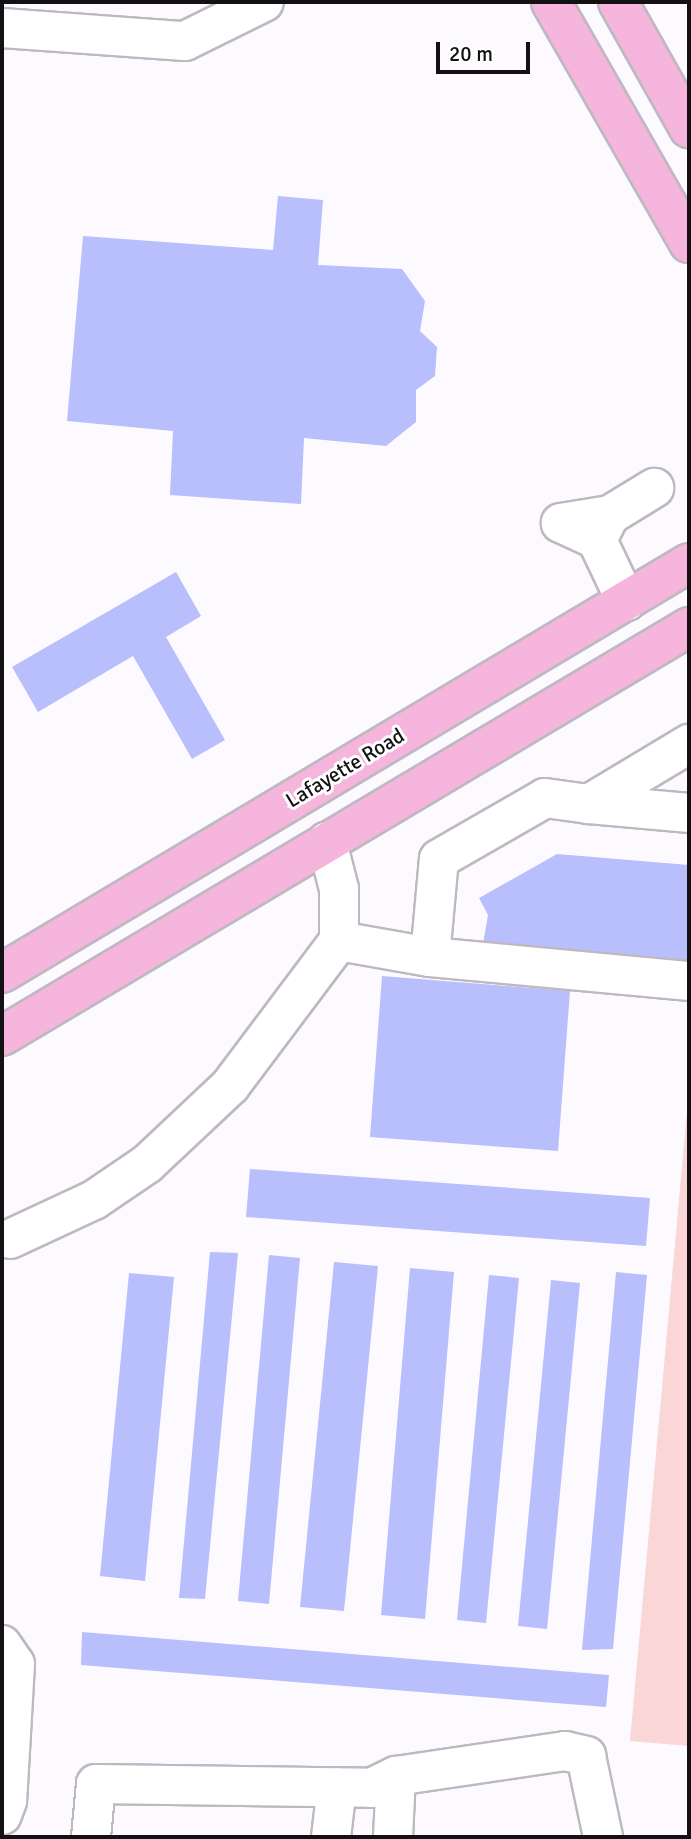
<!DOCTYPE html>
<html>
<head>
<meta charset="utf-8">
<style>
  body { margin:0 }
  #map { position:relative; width:691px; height:1839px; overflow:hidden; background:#fdfaff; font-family:Signika,sans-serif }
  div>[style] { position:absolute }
  .green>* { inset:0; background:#fad6d7 }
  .building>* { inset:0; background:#b9befc }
  .roads { filter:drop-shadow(2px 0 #beb9c1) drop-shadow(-2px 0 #beb9c1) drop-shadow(0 2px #beb9c1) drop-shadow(0 -2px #beb9c1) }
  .minor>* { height:38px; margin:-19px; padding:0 19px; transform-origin:19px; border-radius:19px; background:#fff }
  .major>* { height:38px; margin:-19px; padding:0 19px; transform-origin:19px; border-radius:19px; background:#f5b5dc }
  span { translate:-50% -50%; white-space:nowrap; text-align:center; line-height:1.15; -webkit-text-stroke:6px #fff; paint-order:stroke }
  .street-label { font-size:21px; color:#131114 }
  .frame { position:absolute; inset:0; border:4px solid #131114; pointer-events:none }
  .scale { position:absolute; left:436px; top:42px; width:94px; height:32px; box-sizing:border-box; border:4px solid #131114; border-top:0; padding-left:9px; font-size:21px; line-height:24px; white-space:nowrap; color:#131114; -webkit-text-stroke:5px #fff; paint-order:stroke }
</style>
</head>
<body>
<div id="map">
  <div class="green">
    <div style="clip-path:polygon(689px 1089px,689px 1746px,630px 1741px)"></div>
  </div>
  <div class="building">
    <div style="clip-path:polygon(278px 196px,323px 200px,318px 265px,402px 269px,425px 301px,420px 331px,437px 347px,435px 376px,416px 390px,416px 422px,386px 446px,304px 438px,301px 504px,170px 495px,173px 431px,67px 421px,83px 236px,273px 250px)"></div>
    <div style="clip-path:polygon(176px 572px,201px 616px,166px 637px,225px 740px,192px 759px,133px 656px,38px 712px,12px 667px)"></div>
    <div style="clip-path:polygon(557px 854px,689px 865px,689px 963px,483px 944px,488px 915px,479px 898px)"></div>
    <div style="clip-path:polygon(382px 976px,570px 991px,558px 1151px,370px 1137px)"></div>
    <div style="clip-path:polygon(250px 1169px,650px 1198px,646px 1246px,246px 1217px)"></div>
    <div style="clip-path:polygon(210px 1252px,238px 1253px,205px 1599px,179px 1598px)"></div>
    <div style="clip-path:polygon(269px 1255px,300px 1258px,269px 1604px,238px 1601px)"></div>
    <div style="clip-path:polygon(334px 1262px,378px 1266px,344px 1611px,300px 1607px)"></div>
    <div style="clip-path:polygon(410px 1268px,454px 1272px,425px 1619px,381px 1615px)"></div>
    <div style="clip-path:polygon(616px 1272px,647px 1275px,613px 1649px,582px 1650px)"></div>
    <div style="clip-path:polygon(129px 1273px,174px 1277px,145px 1581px,100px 1576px)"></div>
    <div style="clip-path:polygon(489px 1275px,519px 1278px,486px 1623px,457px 1620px)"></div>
    <div style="clip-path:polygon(551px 1280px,580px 1283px,547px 1629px,518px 1626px)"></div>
    <div style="clip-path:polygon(82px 1632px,609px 1675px,606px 1707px,81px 1665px)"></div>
  </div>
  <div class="roads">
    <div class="minor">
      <div style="left:2px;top:28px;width:183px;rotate:4.1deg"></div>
      <div style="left:185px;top:41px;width:88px;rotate:-26.3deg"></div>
      <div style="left:610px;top:515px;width:50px;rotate:170.7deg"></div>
      <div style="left:561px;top:523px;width:40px;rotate:25deg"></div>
      <div style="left:597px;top:540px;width:28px;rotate:-63deg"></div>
      <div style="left:610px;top:515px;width:52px;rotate:-31.5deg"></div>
      <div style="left:597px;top:540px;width:68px;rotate:64.6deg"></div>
      <div style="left:589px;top:804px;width:100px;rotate:5.1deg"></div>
      <div style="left:339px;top:941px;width:92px;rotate:10deg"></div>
      <div style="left:430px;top:957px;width:98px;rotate:-84.8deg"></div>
      <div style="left:439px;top:859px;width:122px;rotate:-29.9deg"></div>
      <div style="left:545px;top:798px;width:44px;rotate:7.8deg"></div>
      <div style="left:589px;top:804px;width:117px;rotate:-31deg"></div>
      <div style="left:430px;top:957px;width:260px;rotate:5.3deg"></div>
      <div style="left:10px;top:1239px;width:93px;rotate:-24.9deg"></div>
      <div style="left:94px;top:1200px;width:64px;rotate:-34.2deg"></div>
      <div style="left:147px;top:1164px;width:114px;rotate:-43.2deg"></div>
      <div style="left:230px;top:1086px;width:181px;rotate:-53.1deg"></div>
      <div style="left:339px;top:941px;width:52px;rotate:-90deg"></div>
      <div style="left:339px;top:889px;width:49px;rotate:-104.3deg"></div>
      <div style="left:2px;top:1645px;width:23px;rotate:56deg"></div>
      <div style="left:15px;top:1664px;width:137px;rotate:93.3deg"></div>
      <div style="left:7px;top:1801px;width:15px;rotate:110deg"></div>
      <div style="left:91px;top:1837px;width:53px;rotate:-84.6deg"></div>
      <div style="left:96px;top:1784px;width:275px;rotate:0.8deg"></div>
      <div style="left:371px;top:1788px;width:28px;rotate:-26deg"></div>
      <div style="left:396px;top:1776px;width:171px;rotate:-8.4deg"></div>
      <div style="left:565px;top:1751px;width:22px;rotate:13deg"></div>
      <div style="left:586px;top:1756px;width:83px;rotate:78.1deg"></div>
      <div style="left:331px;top:1837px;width:50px;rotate:-83.2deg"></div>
      <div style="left:393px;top:1837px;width:61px;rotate:-87.2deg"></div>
    </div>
    <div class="major">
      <div style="left:551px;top:2px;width:278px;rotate:60.2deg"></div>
      <div style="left:618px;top:2px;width:145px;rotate:60.6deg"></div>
      <div style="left:2px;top:973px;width:800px;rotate:-30.83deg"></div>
      <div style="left:2px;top:1036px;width:800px;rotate:-30.77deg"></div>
    </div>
  </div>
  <div class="street-label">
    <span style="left:345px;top:768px;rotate:-31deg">Lafayette Road</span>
  </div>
  <div class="frame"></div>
  <div class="scale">20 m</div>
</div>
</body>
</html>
